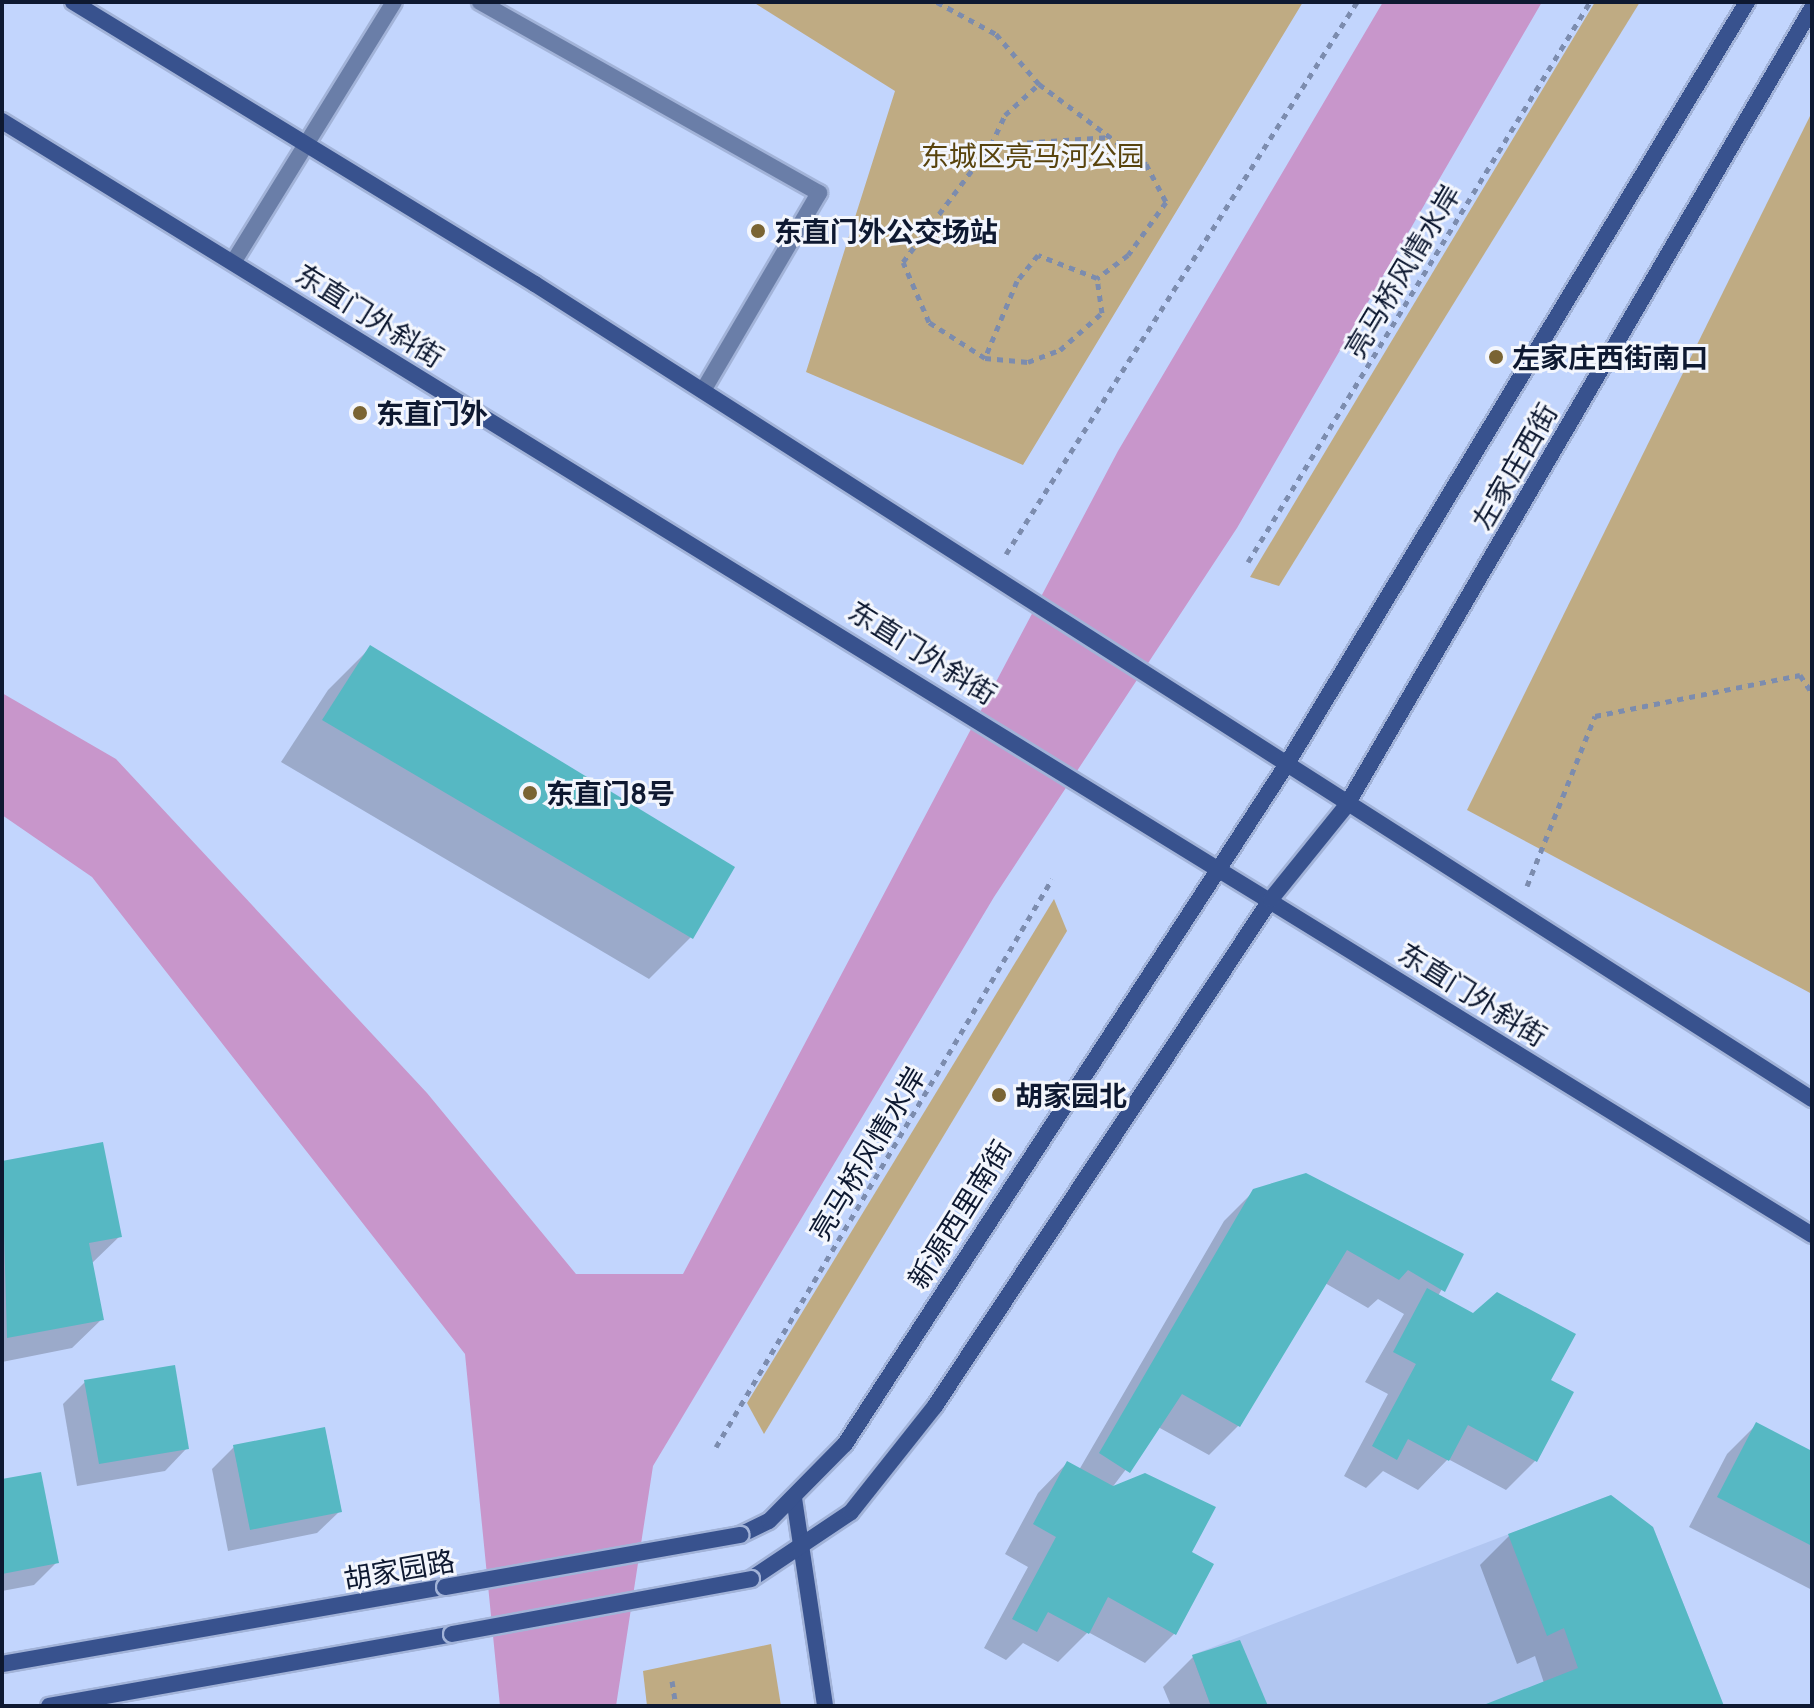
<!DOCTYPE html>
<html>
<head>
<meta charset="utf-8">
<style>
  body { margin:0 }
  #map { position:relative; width:1814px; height:1708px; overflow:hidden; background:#c2d5fd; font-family:Manrope,"Noto Sans SC",sans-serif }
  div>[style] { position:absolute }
  .built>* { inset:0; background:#b1c6f1 }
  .green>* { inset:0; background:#bfab83 }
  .water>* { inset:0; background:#c896cb }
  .shadow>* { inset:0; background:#0003 }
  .building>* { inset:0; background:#56b8c3 }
  .path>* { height:5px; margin-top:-2.5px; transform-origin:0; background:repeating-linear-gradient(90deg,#7c8cae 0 6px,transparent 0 12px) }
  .roads { filter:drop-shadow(2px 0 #a2b3d8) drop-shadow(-2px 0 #a2b3d8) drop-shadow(0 2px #a2b3d8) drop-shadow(0 -2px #a2b3d8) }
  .lane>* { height:16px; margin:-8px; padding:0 8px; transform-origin:8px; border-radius:8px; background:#6a7ea8 }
  .secondary>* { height:16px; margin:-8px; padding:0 8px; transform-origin:8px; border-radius:8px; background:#38528e }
  .bridges { filter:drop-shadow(2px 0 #a2b3d8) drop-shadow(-2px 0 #a2b3d8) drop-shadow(0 2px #a2b3d8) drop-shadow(0 -2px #a2b3d8) }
  .secondary-bridge>* { height:16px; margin:-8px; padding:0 8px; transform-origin:8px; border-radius:8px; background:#38528e }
  .dots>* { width:22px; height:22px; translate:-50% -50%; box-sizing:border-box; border:4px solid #f3f6fd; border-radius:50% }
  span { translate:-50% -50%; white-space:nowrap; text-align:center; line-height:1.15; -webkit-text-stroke:6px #f3f6fd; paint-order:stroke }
  .park-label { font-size:28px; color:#58430d }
  .poi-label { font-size:28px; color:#0e1931; font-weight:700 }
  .left { translate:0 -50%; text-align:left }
  .street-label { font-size:28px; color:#0e1931 }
  .frame { position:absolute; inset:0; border:4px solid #0e1931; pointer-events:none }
</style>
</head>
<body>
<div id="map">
  <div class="built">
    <div style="clip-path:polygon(1611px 1495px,1653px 1527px,1724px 1706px,1211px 1706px,1192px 1655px)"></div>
  </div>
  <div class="green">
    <div style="clip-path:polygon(753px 2px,1303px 2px,1023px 465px,806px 372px,895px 91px)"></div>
    <div style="clip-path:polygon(1595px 2px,1640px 2px,1279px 586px,1250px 577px)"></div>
    <div style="clip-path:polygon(1812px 112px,1812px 994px,1467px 810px)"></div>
    <div style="clip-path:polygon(1054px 899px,1067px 931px,764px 1434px,747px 1403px)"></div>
    <div style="clip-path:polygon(771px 1644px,781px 1706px,647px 1706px,643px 1671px)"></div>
  </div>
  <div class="water">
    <div style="clip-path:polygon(1383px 2px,1542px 2px,1237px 528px,994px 897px,653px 1466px,616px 1706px,500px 1706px,465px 1354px,92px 877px,2px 815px,2px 693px,116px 759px,427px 1093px,576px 1274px,683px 1274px,1118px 451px)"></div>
  </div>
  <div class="shadow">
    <div style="clip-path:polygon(370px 648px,691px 937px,649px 979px,281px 762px,328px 690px)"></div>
    <div style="clip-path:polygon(102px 1144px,120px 1236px,91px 1264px,102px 1319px,72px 1348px,2px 1362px,2px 1163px)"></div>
    <div style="clip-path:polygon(1255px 1190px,1461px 1255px,1438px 1296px,1549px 1381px,1535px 1461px,1506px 1490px,1448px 1459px,1418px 1490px,1383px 1471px,1366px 1488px,1344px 1476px,1388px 1394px,1365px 1382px,1404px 1314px,1378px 1299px,1368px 1308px,1325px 1283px,1238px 1426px,1209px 1455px,1158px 1427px,1111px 1489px,1189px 1553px,1175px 1633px,1145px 1663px,1088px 1632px,1058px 1662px,1023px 1643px,1006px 1660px,984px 1648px,1028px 1567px,1005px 1554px,1038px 1493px,1067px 1463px,1079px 1470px,1224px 1221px)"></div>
    <div style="clip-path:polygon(85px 1382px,187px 1448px,165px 1471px,77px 1486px,63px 1404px)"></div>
    <div style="clip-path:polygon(1757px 1424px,1812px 1453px,1812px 1590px,1689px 1527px,1727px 1454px)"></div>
    <div style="clip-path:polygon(234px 1447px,340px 1511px,317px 1533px,228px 1551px,212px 1469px)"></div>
    <div style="clip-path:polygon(2px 1481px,57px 1562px,34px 1585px,2px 1591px)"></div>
    <div style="clip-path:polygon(1509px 1536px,1722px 1706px,1486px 1706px,1544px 1683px,1535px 1656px,1517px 1664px,1480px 1565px)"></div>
    <div style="clip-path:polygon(1239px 1643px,1266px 1706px,1171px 1706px,1163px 1687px,1193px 1657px)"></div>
  </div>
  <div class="building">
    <div style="clip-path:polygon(370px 645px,735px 867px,693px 939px,322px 720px)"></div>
    <div style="clip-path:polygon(103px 1142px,122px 1237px,89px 1243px,104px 1320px,7px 1338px,2px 1161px)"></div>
    <div style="clip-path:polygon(1306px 1173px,1464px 1254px,1445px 1292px,1408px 1270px,1399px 1280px,1347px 1250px,1240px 1427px,1182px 1394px,1130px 1473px,1099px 1453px,1253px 1189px)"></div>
    <div style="clip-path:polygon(1427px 1288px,1473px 1313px,1497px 1292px,1576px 1334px,1551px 1380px,1574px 1392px,1537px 1462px,1468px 1425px,1449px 1461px,1408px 1439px,1397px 1460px,1372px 1446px,1416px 1364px,1393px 1352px)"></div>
    <div style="clip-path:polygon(175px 1365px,189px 1449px,99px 1464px,84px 1380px)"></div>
    <div style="clip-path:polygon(1756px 1422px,1812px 1451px,1812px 1546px,1717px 1497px)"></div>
    <div style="clip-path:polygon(325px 1427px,342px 1512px,250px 1530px,233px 1445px)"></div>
    <div style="clip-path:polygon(1067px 1461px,1113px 1486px,1145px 1473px,1216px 1507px,1192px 1552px,1214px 1564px,1176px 1635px,1108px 1597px,1089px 1634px,1048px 1612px,1037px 1632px,1012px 1619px,1056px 1537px,1033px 1524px)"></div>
    <div style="clip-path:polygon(41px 1472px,59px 1563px,2px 1574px,2px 1479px)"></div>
    <div style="clip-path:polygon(1611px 1495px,1653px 1527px,1724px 1706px,1481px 1706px,1578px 1668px,1564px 1628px,1547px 1636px,1508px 1534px)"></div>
    <div style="clip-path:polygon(1240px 1640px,1268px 1706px,1211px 1706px,1192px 1655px)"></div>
  </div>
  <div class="path">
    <div style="left:937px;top:2px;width:67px;rotate:28.5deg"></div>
    <div style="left:996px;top:34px;width:66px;rotate:49.3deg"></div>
    <div style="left:1039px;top:84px;width:134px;rotate:36.8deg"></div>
    <div style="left:1146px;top:164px;width:43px;rotate:62.2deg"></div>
    <div style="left:1166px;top:202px;width:65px;rotate:125.6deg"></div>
    <div style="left:1128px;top:255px;width:39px;rotate:143deg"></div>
    <div style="left:1097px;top:278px;width:63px;rotate:-158.7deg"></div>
    <div style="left:1038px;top:255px;width:33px;rotate:129deg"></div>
    <div style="left:1017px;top:281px;width:83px;rotate:112.6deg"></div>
    <div style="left:985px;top:358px;width:67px;rotate:-147.3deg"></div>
    <div style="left:929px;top:322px;width:65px;rotate:-113.4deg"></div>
    <div style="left:903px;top:262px;width:146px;rotate:-53.1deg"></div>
    <div style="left:991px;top:145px;width:33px;rotate:-65deg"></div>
    <div style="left:1005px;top:115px;width:46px;rotate:-42.4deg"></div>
    <div style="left:991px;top:145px;width:119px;rotate:-3.8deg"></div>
    <div style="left:985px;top:358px;width:43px;rotate:5.3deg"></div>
    <div style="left:1028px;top:362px;width:34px;rotate:-21deg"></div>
    <div style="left:1060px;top:350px;width:56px;rotate:-41.4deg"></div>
    <div style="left:1102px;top:313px;width:35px;rotate:-98deg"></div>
    <div style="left:1006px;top:554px;width:654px;rotate:-57.55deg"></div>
    <div style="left:1248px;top:562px;width:656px;rotate:-58.59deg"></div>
    <div style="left:1527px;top:886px;width:183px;rotate:-68.2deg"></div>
    <div style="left:1595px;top:716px;width:209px;rotate:-11.3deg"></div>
    <div style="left:1800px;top:675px;width:22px;rotate:56deg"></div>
    <div style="left:716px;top:1447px;width:660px;rotate:-59.39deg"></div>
    <div style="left:672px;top:1681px;width:25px;rotate:81deg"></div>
  </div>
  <div class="roads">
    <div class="lane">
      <div style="left:480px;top:2px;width:389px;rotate:29.4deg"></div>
      <div style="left:819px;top:193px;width:229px;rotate:120.4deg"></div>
      <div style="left:234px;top:261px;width:304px;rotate:-58.3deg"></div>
    </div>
    <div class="secondary">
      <div style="left:73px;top:2px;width:541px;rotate:31.4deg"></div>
      <div style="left:535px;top:284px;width:1515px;rotate:32.55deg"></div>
      <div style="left:2px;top:121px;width:2125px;rotate:31.61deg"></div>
      <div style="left:794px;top:1498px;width:210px;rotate:81.5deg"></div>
      <div style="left:740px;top:1535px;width:32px;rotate:-26deg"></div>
      <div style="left:769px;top:1521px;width:108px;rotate:-45.4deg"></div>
      <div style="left:845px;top:1444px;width:807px;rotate:-56.98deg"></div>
      <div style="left:1285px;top:767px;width:894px;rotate:-58.87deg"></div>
      <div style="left:751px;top:1579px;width:120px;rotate:-33.8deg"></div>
      <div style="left:851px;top:1512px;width:135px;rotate:-51.6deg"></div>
      <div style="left:935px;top:1406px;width:608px;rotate:-56.47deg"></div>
      <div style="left:1271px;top:899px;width:119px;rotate:-51.1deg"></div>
      <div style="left:1346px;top:806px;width:924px;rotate:-59.72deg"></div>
      <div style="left:2px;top:1664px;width:450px;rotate:-9.9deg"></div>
      <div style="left:49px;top:1706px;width:409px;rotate:-10.1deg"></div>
    </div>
  </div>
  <div class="bridges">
    <div class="secondary-bridge">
      <div style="left:445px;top:1587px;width:300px;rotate:-10deg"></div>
      <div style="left:452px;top:1634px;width:304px;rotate:-10.4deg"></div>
    </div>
  </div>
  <div class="dots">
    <div style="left:758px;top:231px;background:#7a6433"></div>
    <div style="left:1496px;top:357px;background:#7a6433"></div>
    <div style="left:360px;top:413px;background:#7a6433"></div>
    <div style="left:530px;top:793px;background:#7a6433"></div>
    <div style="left:999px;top:1095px;background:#7a6433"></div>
  </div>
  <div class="park-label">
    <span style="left:1033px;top:155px">东城区亮马河公园</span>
  </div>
  <div class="poi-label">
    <span class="left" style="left:774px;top:231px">东直门外公交场站</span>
    <span class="left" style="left:1512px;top:357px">左家庄西街南口</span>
    <span class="left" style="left:376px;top:413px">东直门外</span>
    <span class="left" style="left:546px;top:793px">东直门8号</span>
    <span class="left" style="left:1015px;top:1095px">胡家园北</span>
  </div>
  <div class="street-label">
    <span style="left:1402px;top:271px;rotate:-59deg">亮马桥风情水岸</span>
    <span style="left:370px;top:315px;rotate:32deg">东直门外斜街</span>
    <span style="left:1514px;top:466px;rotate:-60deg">左家庄西街</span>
    <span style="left:923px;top:652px;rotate:32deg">东直门外斜街</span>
    <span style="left:1473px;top:994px;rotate:32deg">东直门外斜街</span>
    <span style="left:867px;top:1153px;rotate:-59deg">亮马桥风情水岸</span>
    <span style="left:959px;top:1214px;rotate:-58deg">新源西里南街</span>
    <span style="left:399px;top:1569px;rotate:-10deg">胡家园路</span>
  </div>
  <div class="frame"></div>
</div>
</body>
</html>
